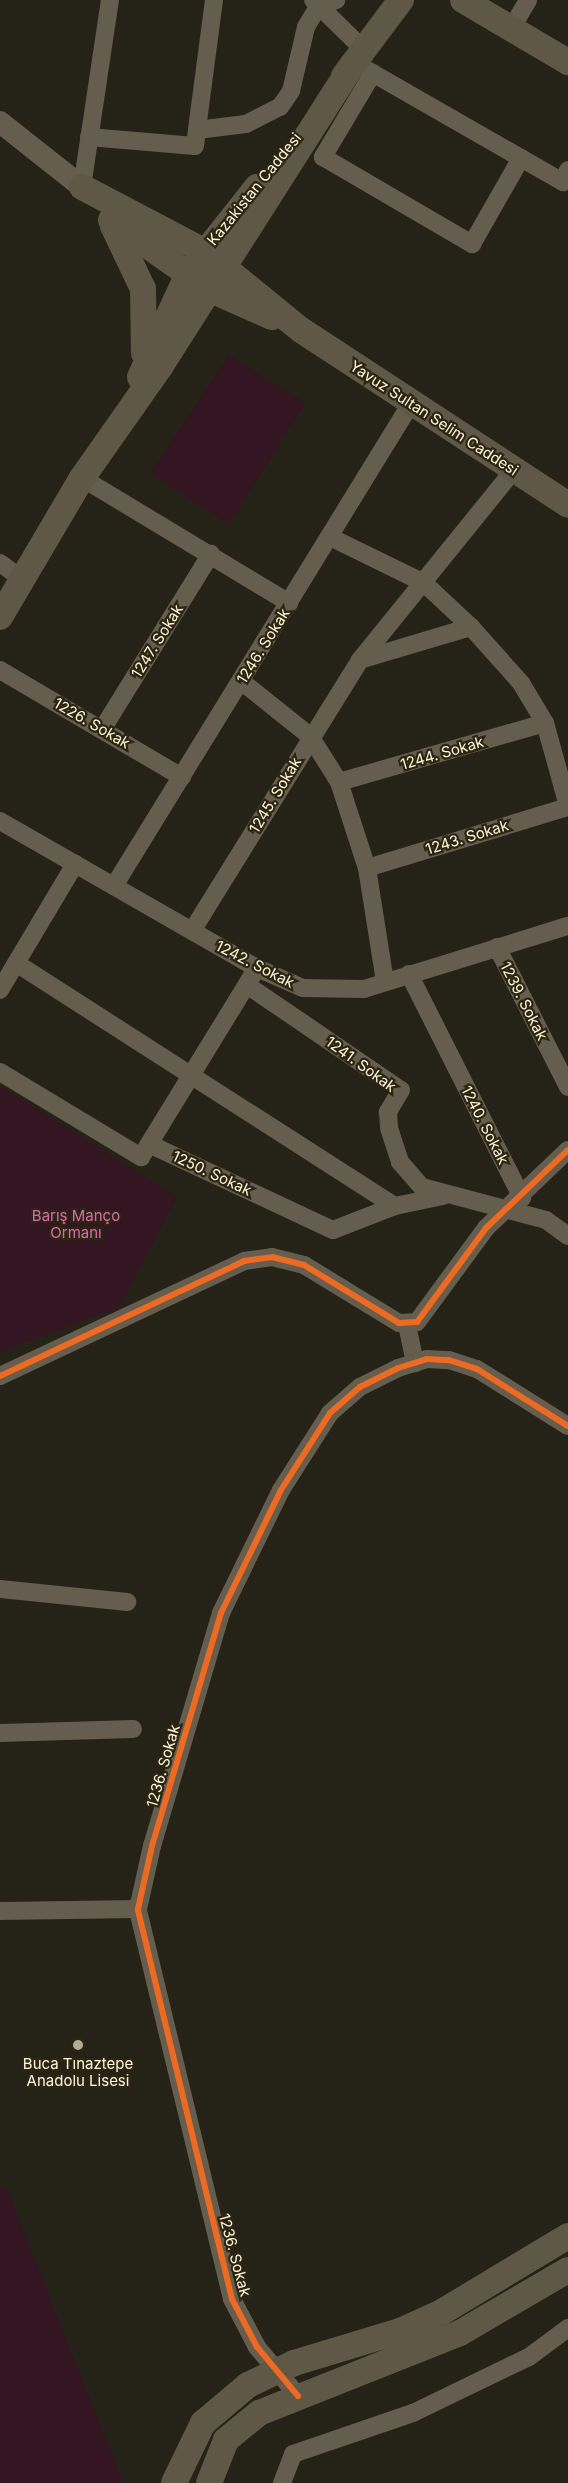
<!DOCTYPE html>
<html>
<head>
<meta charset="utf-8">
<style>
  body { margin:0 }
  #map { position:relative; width:568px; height:2483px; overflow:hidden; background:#252217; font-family:Inter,sans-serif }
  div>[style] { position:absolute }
  .green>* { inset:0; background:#331621 }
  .minor>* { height:18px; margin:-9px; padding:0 9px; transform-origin:9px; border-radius:9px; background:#655d4d }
  .tertiary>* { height:22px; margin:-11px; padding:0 11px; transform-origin:11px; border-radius:11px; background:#655d4d }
  .secondary>* { height:26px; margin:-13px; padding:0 13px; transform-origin:13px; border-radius:13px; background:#605847 }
  .cycleway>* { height:6px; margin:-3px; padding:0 3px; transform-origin:3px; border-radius:3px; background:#ed6a23 }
  .dots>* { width:16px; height:16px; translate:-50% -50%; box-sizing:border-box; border:3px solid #2b2511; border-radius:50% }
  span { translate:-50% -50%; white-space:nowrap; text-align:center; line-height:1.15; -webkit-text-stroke:4.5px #2b2511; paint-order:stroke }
  .street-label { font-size:15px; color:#fff5db }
  .park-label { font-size:15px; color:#e066b4 }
  .poi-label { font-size:15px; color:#fff5db }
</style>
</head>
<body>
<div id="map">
  <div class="green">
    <div style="clip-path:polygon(229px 355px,305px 403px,229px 524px,150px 473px)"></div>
    <div style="clip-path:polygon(0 1086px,177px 1197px,119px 1307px,0 1352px)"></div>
    <div style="clip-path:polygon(0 2185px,6px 2188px,123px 2483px,0 2483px)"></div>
  </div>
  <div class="minor">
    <div style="left:214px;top:0;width:131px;rotate:97.5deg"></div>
    <div style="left:197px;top:130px;width:49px;rotate:-7deg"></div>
    <div style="left:246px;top:124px;width:38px;rotate:-27deg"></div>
    <div style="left:280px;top:107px;width:19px;rotate:-55deg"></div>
    <div style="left:291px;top:91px;width:66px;rotate:-76.8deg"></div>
    <div style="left:306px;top:27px;width:26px;rotate:-59deg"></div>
    <div style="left:319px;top:5px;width:18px;rotate:-16deg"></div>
    <div style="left:313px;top:0;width:71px;rotate:44.4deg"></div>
    <div style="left:512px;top:27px;width:31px;rotate:-59deg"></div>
    <div style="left:362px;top:67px;width:232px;rotate:29.8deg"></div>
    <div style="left:563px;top:182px;width:13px;rotate:-67deg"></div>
    <div style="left:373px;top:73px;width:98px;rotate:120.8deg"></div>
    <div style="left:323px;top:157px;width:173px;rotate:30.3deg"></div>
    <div style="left:472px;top:244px;width:99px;rotate:-60.3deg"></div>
    <div style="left:89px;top:137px;width:106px;rotate:4.9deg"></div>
    <div style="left:195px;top:146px;width:16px;rotate:-83deg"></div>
    <div style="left:82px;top:187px;width:189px;rotate:-81.5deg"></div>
    <div style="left:82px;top:478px;width:242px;rotate:31.1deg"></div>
    <div style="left:330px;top:537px;width:105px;rotate:26.1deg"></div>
    <div style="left:424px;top:583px;width:64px;rotate:43.1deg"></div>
    <div style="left:471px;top:627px;width:75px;rotate:48.2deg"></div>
    <div style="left:521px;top:683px;width:47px;rotate:59deg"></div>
    <div style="left:545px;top:723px;width:86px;rotate:74.5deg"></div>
    <div style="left:0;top:563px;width:29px;rotate:36deg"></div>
    <div style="left:360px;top:660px;width:245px;rotate:-51deg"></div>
    <div style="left:0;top:670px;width:211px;rotate:30.5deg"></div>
    <div style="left:241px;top:681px;width:88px;rotate:38.6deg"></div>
    <div style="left:310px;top:736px;width:54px;rotate:57.8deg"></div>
    <div style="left:339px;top:782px;width:90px;rotate:72deg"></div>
    <div style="left:367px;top:868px;width:115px;rotate:81deg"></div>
    <div style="left:103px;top:728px;width:205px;rotate:-58.2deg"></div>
    <div style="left:339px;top:782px;width:214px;rotate:-16deg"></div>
    <div style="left:0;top:821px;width:296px;rotate:29.8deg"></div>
    <div style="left:257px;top:968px;width:50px;rotate:23.5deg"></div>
    <div style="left:303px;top:988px;width:61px;rotate:0.9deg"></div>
    <div style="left:364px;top:989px;width:214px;rotate:-17.2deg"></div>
    <div style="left:367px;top:868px;width:210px;rotate:-16.9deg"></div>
    <div style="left:114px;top:886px;width:565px;rotate:-58.39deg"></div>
    <div style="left:192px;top:931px;width:319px;rotate:-58.2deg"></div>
    <div style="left:360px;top:660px;width:116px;rotate:-16.6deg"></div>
    <div style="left:497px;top:947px;width:157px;rotate:63.1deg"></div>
    <div style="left:16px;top:963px;width:450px;rotate:32.7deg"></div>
    <div style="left:409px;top:974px;width:251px;rotate:63.2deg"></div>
    <div style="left:247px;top:985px;width:186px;rotate:34.3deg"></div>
    <div style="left:401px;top:1090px;width:26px;rotate:121deg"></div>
    <div style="left:388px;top:1112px;width:16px;rotate:86deg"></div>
    <div style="left:389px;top:1128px;width:36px;rotate:72deg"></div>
    <div style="left:400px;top:1162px;width:33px;rotate:49deg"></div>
    <div style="left:422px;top:1187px;width:128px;rotate:14.9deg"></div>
    <div style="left:546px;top:1220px;width:27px;rotate:36deg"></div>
    <div style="left:0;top:990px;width:147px;rotate:-59.2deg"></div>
    <div style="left:0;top:1072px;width:165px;rotate:31.1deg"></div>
    <div style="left:141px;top:1157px;width:215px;rotate:-58.5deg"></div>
    <div style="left:149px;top:1144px;width:203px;rotate:25.1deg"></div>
    <div style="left:333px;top:1230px;width:66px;rotate:-21.2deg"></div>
    <div style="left:395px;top:1206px;width:49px;rotate:-11.8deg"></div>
    <div style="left:407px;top:1325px;width:39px;rotate:78deg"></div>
    <div style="left:0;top:1376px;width:270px;rotate:-25.2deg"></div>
    <div style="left:244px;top:1261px;width:28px;rotate:-8deg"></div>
    <div style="left:272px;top:1257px;width:33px;rotate:14deg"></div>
    <div style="left:304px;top:1265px;width:111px;rotate:31.4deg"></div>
    <div style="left:399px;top:1323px;width:18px;rotate:-3deg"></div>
    <div style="left:417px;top:1322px;width:117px;rotate:-53.7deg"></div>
    <div style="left:486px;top:1228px;width:113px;rotate:-43.6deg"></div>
    <div style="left:0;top:1589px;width:128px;rotate:5.8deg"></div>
    <div style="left:0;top:1733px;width:133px;rotate:-1.7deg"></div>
    <div style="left:0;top:1911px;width:138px;rotate:-0.8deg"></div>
    <div style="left:298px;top:2396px;width:64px;rotate:-129.9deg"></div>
    <div style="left:257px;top:2347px;width:54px;rotate:-117.5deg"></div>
    <div style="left:232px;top:2299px;width:401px;rotate:-103.6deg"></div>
    <div style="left:138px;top:1909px;width:65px;rotate:-77.5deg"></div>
    <div style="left:152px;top:1846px;width:243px;rotate:-73.5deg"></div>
    <div style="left:221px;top:1613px;width:137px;rotate:-64deg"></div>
    <div style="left:281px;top:1490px;width:91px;rotate:-57.5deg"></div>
    <div style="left:330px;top:1413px;width:40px;rotate:-41deg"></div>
    <div style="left:360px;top:1387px;width:42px;rotate:-26.6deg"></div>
    <div style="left:398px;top:1368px;width:30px;rotate:-17deg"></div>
    <div style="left:427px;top:1359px;width:22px;rotate:3deg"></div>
    <div style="left:449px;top:1360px;width:29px;rotate:18deg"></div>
    <div style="left:477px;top:1369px;width:107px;rotate:32.1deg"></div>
    <div style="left:282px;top:2483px;width:31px;rotate:-69deg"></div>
    <div style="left:293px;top:2454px;width:127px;rotate:-18.9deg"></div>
    <div style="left:413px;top:2413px;width:129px;rotate:-25.8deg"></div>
    <div style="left:529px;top:2357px;width:49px;rotate:-36.6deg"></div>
  </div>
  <div class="tertiary">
    <div style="left:0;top:122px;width:105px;rotate:38.4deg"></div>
  </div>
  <div class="secondary">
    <div style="left:463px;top:0;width:122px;rotate:30.6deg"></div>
    <div style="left:344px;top:76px;width:95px;rotate:-53.1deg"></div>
    <div style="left:82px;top:187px;width:138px;rotate:27.7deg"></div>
    <div style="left:204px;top:251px;width:125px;rotate:39.2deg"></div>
    <div style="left:301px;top:330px;width:319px;rotate:33.2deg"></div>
    <div style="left:111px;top:220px;width:120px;rotate:35.1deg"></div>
    <div style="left:209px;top:289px;width:69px;rotate:24deg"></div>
    <div style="left:113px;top:226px;width:70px;rotate:64.5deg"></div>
    <div style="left:143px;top:289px;width:64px;rotate:89.1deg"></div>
    <div style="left:140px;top:377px;width:114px;rotate:-65deg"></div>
    <div style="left:188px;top:274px;width:111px;rotate:-51.6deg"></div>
    <div style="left:0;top:617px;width:161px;rotate:-59.5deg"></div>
    <div style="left:82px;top:478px;width:136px;rotate:-54.9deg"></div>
    <div style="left:160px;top:367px;width:361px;rotate:-57.5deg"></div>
    <div style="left:174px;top:2483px;width:67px;rotate:-64.2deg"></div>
    <div style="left:203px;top:2423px;width:59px;rotate:-40.2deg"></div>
    <div style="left:248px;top:2385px;width:51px;rotate:-25.6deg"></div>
    <div style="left:294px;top:2363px;width:111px;rotate:-16.8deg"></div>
    <div style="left:400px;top:2331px;width:46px;rotate:-24.3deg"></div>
    <div style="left:442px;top:2312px;width:147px;rotate:-31.1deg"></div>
    <div style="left:209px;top:2483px;width:46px;rotate:-68.4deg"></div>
    <div style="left:226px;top:2440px;width:43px;rotate:-39.3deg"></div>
    <div style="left:259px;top:2413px;width:216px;rotate:-21.7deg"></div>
    <div style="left:460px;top:2333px;width:125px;rotate:-30.3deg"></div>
  </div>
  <div class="cycleway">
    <div style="left:0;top:1376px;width:270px;rotate:-25.2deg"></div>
    <div style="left:244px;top:1261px;width:28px;rotate:-8deg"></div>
    <div style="left:272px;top:1257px;width:33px;rotate:14deg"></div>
    <div style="left:304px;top:1265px;width:111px;rotate:31.4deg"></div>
    <div style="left:399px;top:1323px;width:18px;rotate:-3deg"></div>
    <div style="left:417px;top:1322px;width:117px;rotate:-53.7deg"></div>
    <div style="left:486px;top:1228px;width:113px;rotate:-43.6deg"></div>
    <div style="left:298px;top:2396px;width:64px;rotate:-129.9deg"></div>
    <div style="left:257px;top:2347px;width:54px;rotate:-117.5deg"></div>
    <div style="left:232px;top:2299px;width:401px;rotate:-103.6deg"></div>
    <div style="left:138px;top:1909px;width:65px;rotate:-77.5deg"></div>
    <div style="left:152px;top:1846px;width:243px;rotate:-73.5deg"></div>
    <div style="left:221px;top:1613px;width:137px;rotate:-64deg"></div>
    <div style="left:281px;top:1490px;width:91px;rotate:-57.5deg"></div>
    <div style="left:330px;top:1413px;width:40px;rotate:-41deg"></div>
    <div style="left:360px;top:1387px;width:42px;rotate:-26.6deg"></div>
    <div style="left:398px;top:1368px;width:30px;rotate:-17deg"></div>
    <div style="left:427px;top:1359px;width:22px;rotate:3deg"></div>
    <div style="left:449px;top:1360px;width:29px;rotate:18deg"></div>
    <div style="left:477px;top:1369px;width:107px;rotate:32.1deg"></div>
  </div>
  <div class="dots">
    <div style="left:78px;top:2045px;background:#b3ab96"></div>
  </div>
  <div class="street-label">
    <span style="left:254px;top:189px;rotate:-51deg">Kazakistan Caddesi</span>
    <span style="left:434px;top:418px;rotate:33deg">Yavuz Sultan Selim Caddesi</span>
    <span style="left:157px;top:641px;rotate:-58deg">1247. Sokak</span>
    <span style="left:263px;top:646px;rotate:-58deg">1246. Sokak</span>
    <span style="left:92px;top:723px;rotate:30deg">1226. Sokak</span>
    <span style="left:442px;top:753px;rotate:-16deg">1244. Sokak</span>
    <span style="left:275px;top:795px;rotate:-59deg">1245. Sokak</span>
    <span style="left:467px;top:837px;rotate:-17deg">1243. Sokak</span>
    <span style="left:255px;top:964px;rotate:27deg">1242. Sokak</span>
    <span style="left:524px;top:1001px;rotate:63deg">1239. Sokak</span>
    <span style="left:361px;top:1064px;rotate:36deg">1241. Sokak</span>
    <span style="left:485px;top:1125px;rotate:63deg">1240. Sokak</span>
    <span style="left:212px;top:1173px;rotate:25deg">1250. Sokak</span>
    <span style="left:163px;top:1766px;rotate:-74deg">1236. Sokak</span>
    <span style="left:235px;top:2255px;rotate:75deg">1236. Sokak</span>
  </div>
  <div class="park-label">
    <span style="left:76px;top:1224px">Barış Manço<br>Ormanı</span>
  </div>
  <div class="poi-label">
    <span style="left:78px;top:2072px">Buca Tınaztepe<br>Anadolu Lisesi</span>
  </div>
</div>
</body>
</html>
